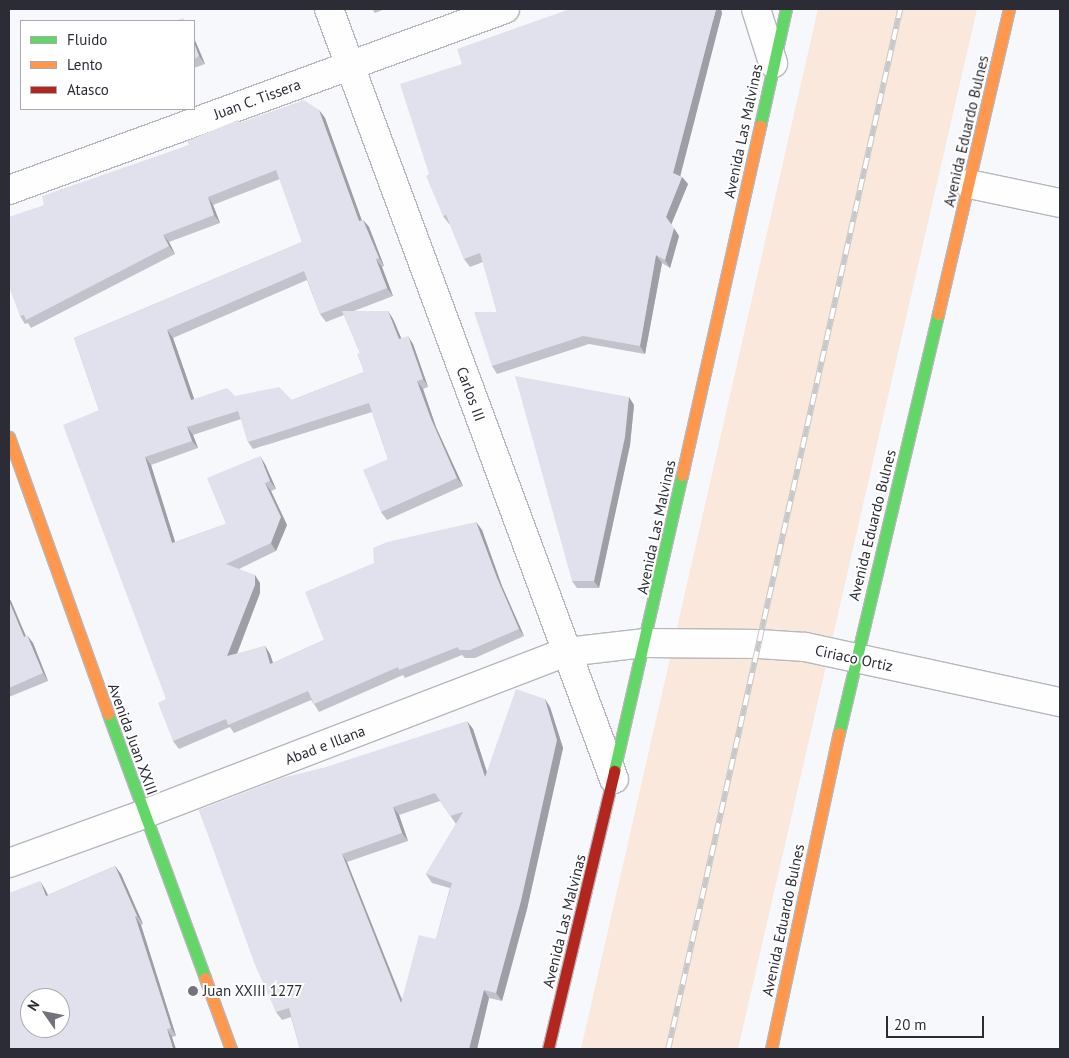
<!DOCTYPE html>
<html>
<head>
<meta charset="utf-8">
<style>
  body { margin:0 }
  #map { position:relative; width:1069px; height:1058px; overflow:hidden; background:#f7f8fb; font-family:"PT Sans",sans-serif }
  div>[style] { position:absolute }
  .green>* { inset:0; background:#f9e8db }
  .roads { filter:drop-shadow(1px 0 #b7b7bd) drop-shadow(-1px 0 #b7b7bd) drop-shadow(0 1px #b7b7bd) drop-shadow(0 -1px #b7b7bd) }
  .street>* { height:28px; margin:-14px; padding:0 14px; transform-origin:14px; border-radius:14px; background:#fefefe }
  .fast>* { height:11px; margin:-5.5px; padding:0 5.5px; transform-origin:5.5px; border-radius:5.5px; background:#63d668 }
  .slow>* { height:11px; margin:-5.5px; padding:0 5.5px; transform-origin:5.5px; border-radius:5.5px; background:#ff974d }
  .jam>* { height:11px; margin:-5.5px; padding:0 5.5px; transform-origin:5.5px; border-radius:5.5px; background:#b3261e }
  .rail>* { height:5.5px; margin-top:-2.75px; transform-origin:0; background:repeating-linear-gradient(90deg,#fff 0 11px,#c8c8cb 0 22px); box-sizing:border-box; border-block:1px solid #c8c8cb }
  .wall>* { inset:0; background:#c2c2cc }
  .shaded-wall>* { inset:0; background:#9e9ea6 }
  .building>* { inset:0; background:#e1e1ed }
  .dots>* { width:14px; height:14px; translate:-50% -50%; box-sizing:border-box; border:2px solid #fff; border-radius:50% }
  span { translate:-50% -50%; white-space:nowrap; text-align:center; line-height:1.15; -webkit-text-stroke:4px #fff; paint-order:stroke }
  .street-label { font-size:15px; color:#2c2c36 }
  .poi-label { font-size:15px; color:#2c2c36 }
  .left { translate:0 -50%; text-align:left }
  .frame { position:absolute; inset:0; border:10px solid #2c2c36; pointer-events:none }
  .legend { position:absolute; left:20px; top:20px; width:175px; height:90px; box-sizing:border-box; background:#fff; border:1px solid #ababaf; margin:0; padding:6px 9px; list-style:none; font-size:15px; color:#2c2c36 }
  .legend li { display:flex; align-items:center; gap:10px; height:25px }
  .legend b { width:25px; border:1px solid #ababaf }
  .north { position:absolute; left:20px; top:988px; width:50px; height:50px; box-sizing:border-box; background:#fff; border:1px solid #ababaf; border-radius:50%; rotate:303deg; font-size:14px; font-weight:700; line-height:20px; text-align:center; color:#2c2c36 }
  .north::after { content:''; display:block; margin:auto; width:18px; height:22px; background:#73737b; clip-path:polygon(50% 0,100% 100%,50% 72%,0 100%) }
  .scale { position:absolute; left:886px; top:1016px; width:98px; height:22px; box-sizing:border-box; border:2px solid #2c2c36; border-top:0; padding-left:6px; font-size:15px; line-height:18px; white-space:nowrap; color:#2c2c36; -webkit-text-stroke:4px #fff; paint-order:stroke }
</style>
</head>
<body>
<div id="map">
  <div class="green">
    <div style="clip-path:polygon(818px 9px,977px 9px,738px 1049px,581px 1049px)"></div>
  </div>
  <div class="roads">
    <div class="street">
      <div style="left:329px;top:9px;width:821px;rotate:69.69deg"></div>
      <div style="left:756px;top:9px;width:57px;rotate:72.5deg"></div>
      <div style="left:969px;top:184px;width:93px;rotate:11.8deg"></div>
      <div style="left:9px;top:190px;width:528px;rotate:-20.05deg"></div>
      <div style="left:9px;top:863px;width:144px;rotate:-19.9deg"></div>
      <div style="left:144px;top:814px;width:453px;rotate:-21deg"></div>
      <div style="left:567px;top:652px;width:79px;rotate:-6.6deg"></div>
      <div style="left:645px;top:643px;width:114px;rotate:0.5deg"></div>
      <div style="left:759px;top:644px;width:46px;rotate:3.7deg"></div>
      <div style="left:805px;top:647px;width:261px;rotate:12.2deg"></div>
    </div>
    <div class="fast">
      <div style="left:760px;top:126px;width:120px;rotate:-77.5deg"></div>
      <div style="left:108px;top:714px;width:281px;rotate:69.8deg"></div>
      <div style="left:839px;top:733px;width:431px;rotate:-76.7deg"></div>
      <div style="left:614px;top:771px;width:304px;rotate:-77.1deg"></div>
    </div>
    <div class="slow">
      <div style="left:938px;top:314px;width:313px;rotate:-76.9deg"></div>
      <div style="left:9px;top:437px;width:294px;rotate:70.3deg"></div>
      <div style="left:682px;top:475px;width:358px;rotate:-77.4deg"></div>
      <div style="left:205px;top:978px;width:76px;rotate:69.9deg"></div>
      <div style="left:771px;top:1049px;width:323px;rotate:-77.9deg"></div>
    </div>
    <div class="jam">
      <div style="left:548px;top:1049px;width:286px;rotate:-76.6deg"></div>
    </div>
  </div>
  <div class="rail">
    <div style="left:668px;top:1049px;width:1066px;rotate:-77.42deg"></div>
  </div>
  <div class="wall">
    <div style="clip-path:polygon(372px 9px,385px 9px,375px 13px)"></div>
    <div style="clip-path:polygon(722px 13px,680px 176px,682px 177px,688px 184px,671px 225px,679px 236px,670px 268px,662px 263px,645px 354px,589px 344px,497px 374px,492px 366px,497px 312px,483px 262px,470px 267px,464px 259px,450px 224px,449px 224px,443px 216px)"></div>
    <div style="clip-path:polygon(194px 38px,205px 64px,194px 68px)"></div>
    <div style="clip-path:polygon(evenodd,319px 110px,325px 118px,361px 220px,363px 220px,369px 227px,384px 266px,382px 267px,393px 296px,354px 311px,388px 311px,393px 319px,401px 338px,413px 344px,428px 387px,423px 389px,436px 427px,463px 486px,387px 520px,381px 512px,388px 459px,372px 412px,253px 449px,248px 442px,241px 419px,193px 435px,198px 448px,151px 465px,175px 542px,226px 524px,265px 464px,276px 489px,271px 491px,287px 525px,276px 551px,239px 569px,260px 583px,260px 593px,237px 654px,265px 646px,270px 654px,273px 663px,324px 640px,476px 522px,482px 530px,502px 586px,524px 636px,475px 658px,465px 658px,462px 655px,405px 678px,403px 675px,319px 712px,314px 704px,311px 700px,234px 733px,230px 727px,179px 749px,173px 741px,166px 699px,99px 410px,74px 338px,302px 242px,280px 179px,213px 205px,220px 223px,169px 242px,175px 254px,31px 328px,28px 323px,25px 324px,20px 316px,44px 205px,189px 145px,238px 120px,239px 123px,319px 110px,307px 280px,320px 314px,326px 322px,344px 315px,360px 353px,364px 372px,292px 400px,235px 396px,194px 399px,173px 338px,307px 280px)"></div>
    <div style="clip-path:polygon(634px 405px,630px 445px,599px 588px,577px 588px,572px 581px)"></div>
    <div style="clip-path:polygon(9px 598px,11px 601px,26px 636px,33px 643px,48px 681px,9px 697px)"></div>
    <div style="clip-path:polygon(evenodd,550px 707px,563px 748px,527px 909px,502px 1001px,489px 998px,477px 1049px,300px 1049px,291px 1017px,282px 1020px,276px 1012px,199px 810px,473px 729px,487px 772px,550px 707px,440px 801px,456px 824px,426px 874px,432px 883px,450px 888px,436px 939px,402px 999px,347px 862px,408px 841px,399px 815px,440px 801px)"></div>
    <div style="clip-path:polygon(115px 866px,121px 874px,143px 924px,141px 925px,176px 1036px,172px 1037px,9px 1049px,45px 889px,48px 895px)"></div>
  </div>
  <div class="shaded-wall">
    <div style="clip-path:polygon(716px 9px,721px 9px,722px 13px,679px 181px,673px 173px)"></div>
    <div style="clip-path:polygon(194px 38px,205px 64px,199px 56px,194px 43px)"></div>
    <div style="clip-path:polygon(319px 110px,325px 118px,365px 229px,359px 221px)"></div>
    <div style="clip-path:polygon(682px 177px,688px 184px,671px 225px,666px 217px)"></div>
    <div style="clip-path:polygon(208px 197px,213px 205px,220px 223px,214px 215px)"></div>
    <div style="clip-path:polygon(363px 220px,369px 227px,384px 266px,379px 258px)"></div>
    <div style="clip-path:polygon(674px 228px,679px 236px,670px 268px,665px 260px)"></div>
    <div style="clip-path:polygon(163px 235px,169px 242px,175px 254px,169px 246px)"></div>
    <div style="clip-path:polygon(656px 255px,662px 263px,645px 354px,640px 346px)"></div>
    <div style="clip-path:polygon(376px 259px,382px 267px,393px 296px,387px 288px)"></div>
    <div style="clip-path:polygon(388px 311px,393px 319px,405px 347px,399px 339px)"></div>
    <div style="clip-path:polygon(167px 330px,173px 338px,197px 407px,191px 400px)"></div>
    <div style="clip-path:polygon(408px 336px,413px 344px,428px 387px,423px 379px)"></div>
    <div style="clip-path:polygon(417px 381px,423px 389px,436px 427px,463px 486px,457px 478px,431px 419px)"></div>
    <div style="clip-path:polygon(629px 397px,634px 405px,630px 445px,599px 588px,594px 581px)"></div>
    <div style="clip-path:polygon(187px 427px,193px 435px,198px 448px,192px 441px)"></div>
    <div style="clip-path:polygon(260px 456px,265px 464px,276px 489px,270px 481px)"></div>
    <div style="clip-path:polygon(145px 457px,151px 465px,178px 551px,172px 543px)"></div>
    <div style="clip-path:polygon(265px 483px,271px 491px,287px 525px,276px 551px,271px 543px)"></div>
    <div style="clip-path:polygon(476px 522px,482px 530px,502px 586px,524px 636px,519px 629px,497px 578px)"></div>
    <div style="clip-path:polygon(255px 575px,260px 583px,260px 593px,233px 664px,227px 656px)"></div>
    <div style="clip-path:polygon(9px 598px,11px 601px,29px 644px,24px 637px,9px 601px)"></div>
    <div style="clip-path:polygon(27px 635px,33px 643px,48px 681px,43px 673px)"></div>
    <div style="clip-path:polygon(265px 646px,270px 654px,276px 672px,270px 664px)"></div>
    <div style="clip-path:polygon(545px 699px,550px 707px,563px 748px,527px 909px,502px 1001px,496px 993px)"></div>
    <div style="clip-path:polygon(467px 721px,473px 729px,491px 785px,485px 777px)"></div>
    <div style="clip-path:polygon(393px 807px,399px 815px,408px 841px,402px 833px)"></div>
    <div style="clip-path:polygon(342px 854px,347px 862px,406px 1011px,401px 1003px)"></div>
    <div style="clip-path:polygon(115px 866px,121px 874px,143px 924px,137px 916px)"></div>
    <div style="clip-path:polygon(40px 881px,45px 889px,52px 904px,46px 896px)"></div>
    <div style="clip-path:polygon(135px 916px,141px 925px,176px 1036px,171px 1028px)"></div>
    <div style="clip-path:polygon(484px 990px,489px 998px,477px 1049px,469px 1049px)"></div>
    <div style="clip-path:polygon(167px 1029px,172px 1037px,176px 1049px,173px 1049px)"></div>
  </div>
  <div class="building">
    <div style="clip-path:polygon(570px 9px,716px 9px,673px 173px,682px 177px,666px 217px,674px 228px,665px 260px,656px 255px,640px 346px,583px 336px,492px 366px,474px 312px,497px 312px,480px 253px,464px 259px,446px 215px,443px 216px,426px 176px,429px 174px,400px 84px,462px 64px,457px 49px)"></div>
    <div style="clip-path:polygon(183px 18px,185px 21px,175px 21px)"></div>
    <div style="clip-path:polygon(194px 43px,199px 56px,194px 59px)"></div>
    <div style="clip-path:polygon(304px 100px,319px 110px,359px 221px,363px 220px,379px 258px,376px 259px,387px 288px,320px 314px,304px 271px,167px 330px,191px 400px,227px 388px,235px 396px,279px 387px,292px 400px,364px 372px,357px 354px,360px 353px,342px 311px,388px 311px,399px 339px,408px 336px,423px 379px,417px 381px,431px 419px,457px 478px,381px 512px,363px 470px,388px 459px,369px 403px,248px 442px,238px 411px,187px 427px,192px 441px,145px 457px,172px 543px,226px 524px,207px 478px,260px 456px,270px 481px,265px 483px,281px 517px,271px 543px,226px 564px,255px 575px,255px 585px,227px 656px,265px 646px,270px 664px,324px 640px,305px 592px,374px 563px,373px 548px,387px 542px,476px 522px,497px 578px,519px 629px,470px 650px,459px 650px,458px 647px,399px 670px,398px 667px,314px 704px,308px 691px,228px 725px,226px 719px,173px 741px,158px 703px,166px 699px,63px 425px,99px 410px,74px 338px,302px 242px,276px 170px,208px 197px,214px 215px,163px 235px,169px 246px,26px 320px,24px 315px,20px 316px,9px 287px,9px 217px,44px 205px,42px 196px,189px 145px,187px 141px,238px 120px,239px 123px)"></div>
    <div style="clip-path:polygon(515px 376px,629px 397px,625px 437px,594px 581px,572px 581px)"></div>
    <div style="clip-path:polygon(9px 601px,24px 637px,27px 635px,43px 673px,9px 688px)"></div>
    <div style="clip-path:polygon(evenodd,516px 689px,545px 699px,557px 740px,521px 901px,496px 993px,484px 990px,469px 1049px,300px 1049px,289px 1008px,276px 1012px,255px 965px,199px 810px,282px 778px,326px 767px,467px 721px,485px 777px,516px 689px,435px 793px,450px 816px,463px 812px,426px 874px,452px 883px,436px 939px,419px 935px,401px 1003px,342px 854px,402px 833px,393px 807px,435px 793px)"></div>
    <div style="clip-path:polygon(evenodd,115px 866px,137px 916px,135px 916px,171px 1028px,167px 1029px,173px 1049px,9px 1049px,9px 893px,40px 881px,46px 896px,115px 866px,30px 998px,60px 998px,60px 1028px,30px 1028px,30px 998px)"></div>
  </div>
  <div class="dots">
    <div style="left:193px;top:991px;background:#73737b"></div>
  </div>
  <div class="street-label">
    <span style="left:257px;top:99px;rotate:-20deg">Juan C. Tissera</span>
    <span style="left:743px;top:131px;rotate:-78deg">Avenida Las Malvinas</span>
    <span style="left:966px;top:131px;rotate:-77deg">Avenida Eduardo Bulnes</span>
    <span style="left:471px;top:394px;rotate:70deg">Carlos III</span>
    <span style="left:872px;top:525px;rotate:-76deg">Avenida Eduardo Bulnes</span>
    <span style="left:656px;top:527px;rotate:-78deg">Avenida Las Malvinas</span>
    <span style="left:854px;top:658px;rotate:12deg">Ciriaco Ortiz</span>
    <span style="left:133px;top:739px;rotate:70deg">Avenida Juan XXIII</span>
    <span style="left:325px;top:745px;rotate:-21deg">Abad e Illana</span>
    <span style="left:783px;top:920px;rotate:-78deg">Avenida Eduardo Bulnes</span>
    <span style="left:564px;top:921px;rotate:-76deg">Avenida Las Malvinas</span>
  </div>
  <div class="poi-label">
    <span class="left" style="left:203px;top:991px">Juan XXIII 1277</span>
  </div>
  <div class="frame"></div>
  <ul class="legend">
  <li><b style="height:6px;background:#63d668"></b>Fluido</li>
  <li><b style="height:6px;background:#ff974d"></b>Lento</li>
  <li><b style="height:6px;background:#b3261e"></b>Atasco</li>
  </ul>
  <div class="north">N</div>
  <div class="scale">20 m</div>
</div>
</body>
</html>
